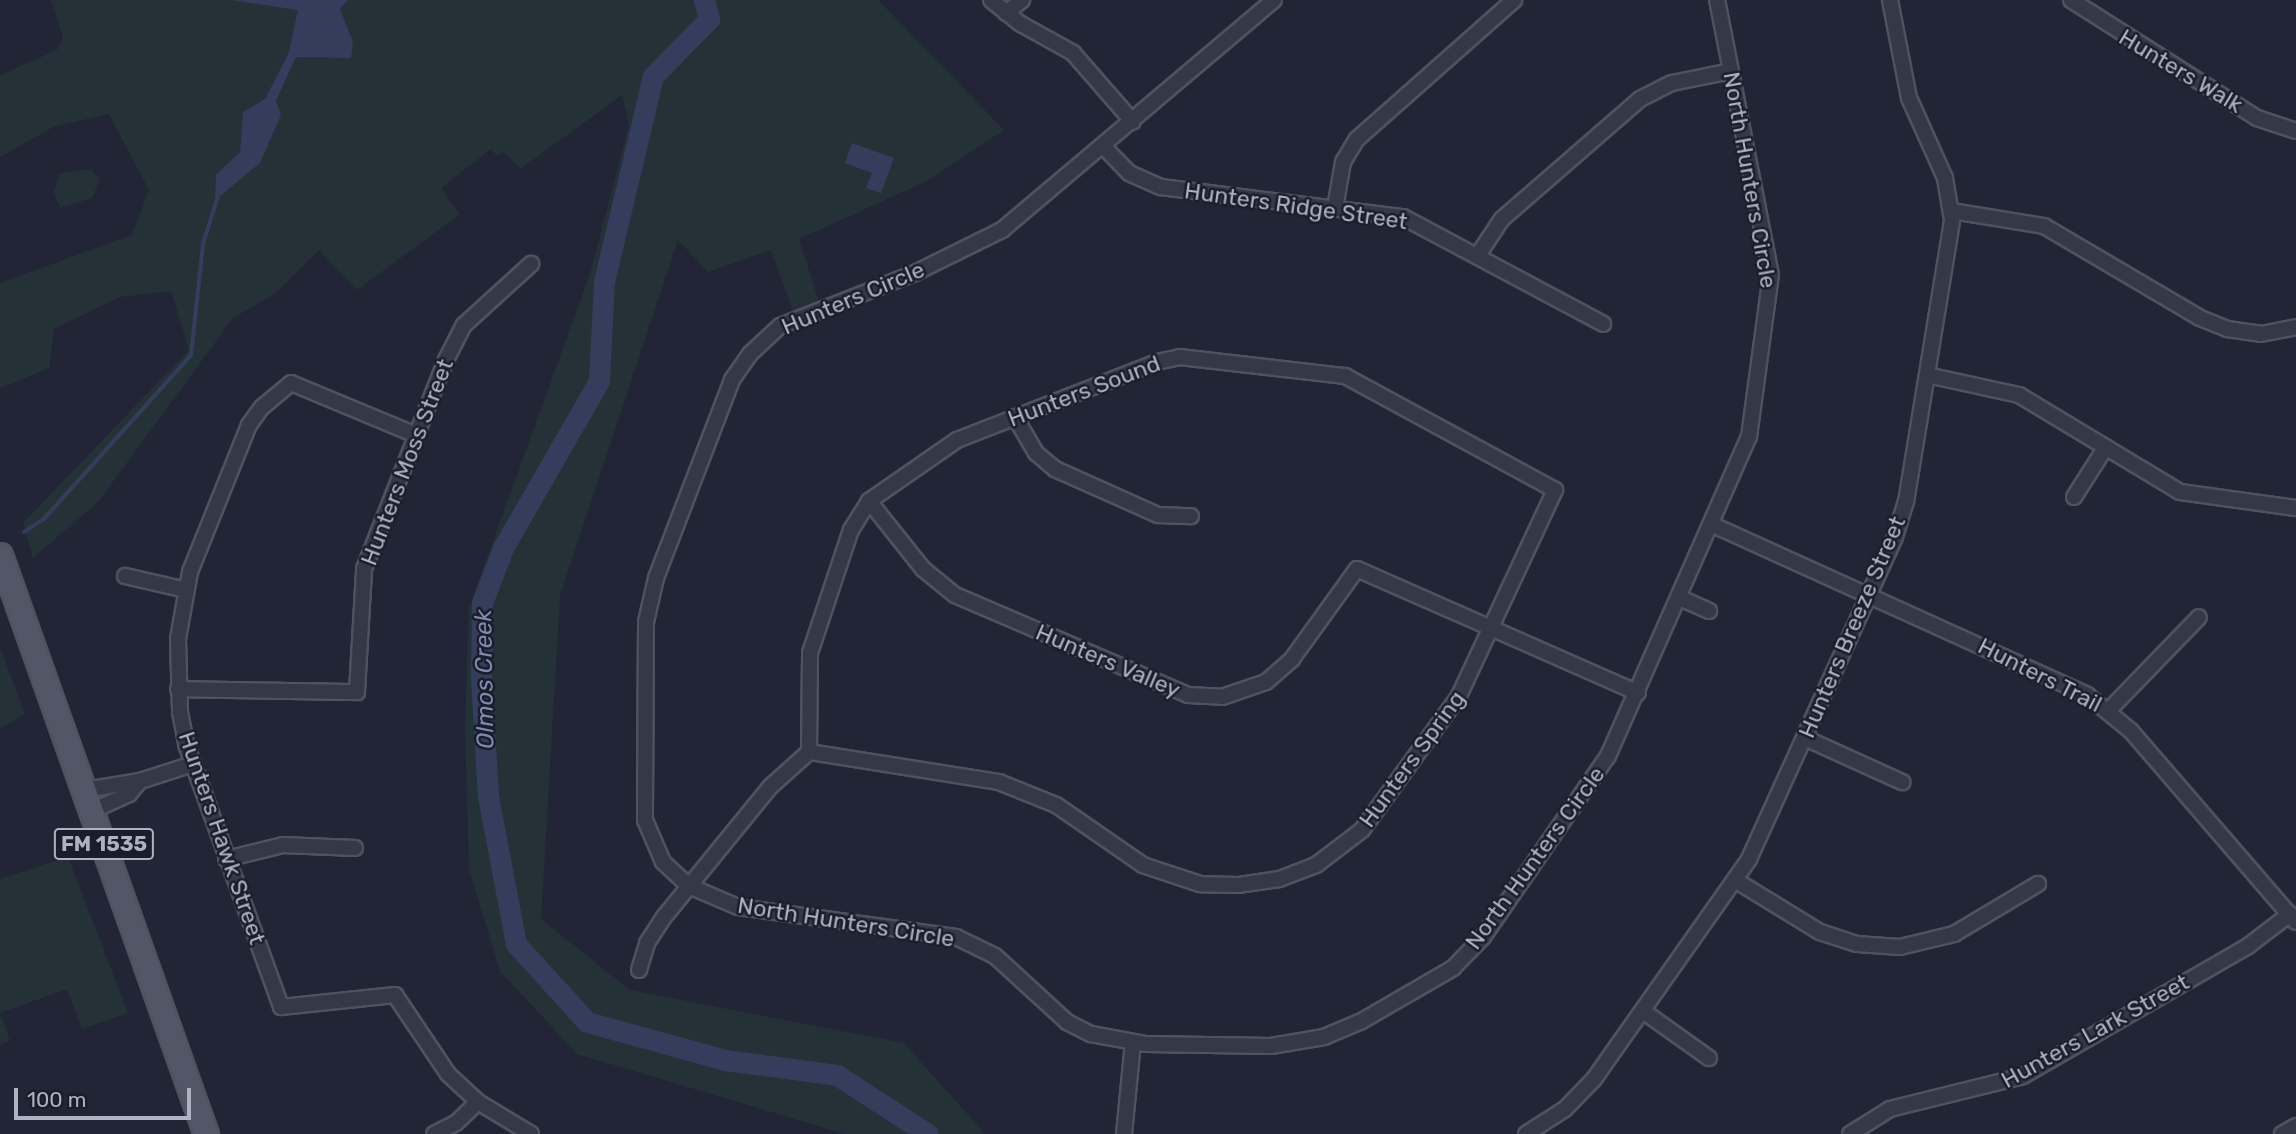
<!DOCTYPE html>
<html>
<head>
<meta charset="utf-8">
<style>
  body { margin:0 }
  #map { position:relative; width:2296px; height:1134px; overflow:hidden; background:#212536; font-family:Rubik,sans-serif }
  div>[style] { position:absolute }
  .green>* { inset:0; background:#243238 }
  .water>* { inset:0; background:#353d5c }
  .stream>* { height:3.5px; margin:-1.75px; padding:0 1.75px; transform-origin:1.75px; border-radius:1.75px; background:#353d5c }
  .river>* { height:21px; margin:-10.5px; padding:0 10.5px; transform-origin:10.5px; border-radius:10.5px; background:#353d5c }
  .roads { filter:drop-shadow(2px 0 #4f5261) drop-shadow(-2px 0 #4f5261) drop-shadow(0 2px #4f5261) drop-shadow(0 -2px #4f5261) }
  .minor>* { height:14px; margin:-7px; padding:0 7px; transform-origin:7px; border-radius:7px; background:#343847 }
  .primary>* { height:23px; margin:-11.5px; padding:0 11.5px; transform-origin:11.5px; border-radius:11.5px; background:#525667 }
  span { translate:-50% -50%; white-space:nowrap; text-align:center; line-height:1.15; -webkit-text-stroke:5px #1a1d2b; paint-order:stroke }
  .shield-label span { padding:2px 5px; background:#1a1d2b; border:2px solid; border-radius:5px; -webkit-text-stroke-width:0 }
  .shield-label { font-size:21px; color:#aeb2c3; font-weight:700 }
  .street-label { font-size:23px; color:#aeb2c3 }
  .water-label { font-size:24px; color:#8089af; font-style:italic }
  .scale { position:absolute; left:14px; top:1088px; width:177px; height:32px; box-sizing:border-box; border:4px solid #aeb2c3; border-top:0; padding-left:9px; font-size:21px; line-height:24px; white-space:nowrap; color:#aeb2c3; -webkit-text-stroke:5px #1a1d2b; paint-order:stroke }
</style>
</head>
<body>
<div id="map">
  <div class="green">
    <div style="clip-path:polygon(51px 0,231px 0,299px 9px,289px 52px,265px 99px,243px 112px,240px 153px,216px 175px,216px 199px,276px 101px,296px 57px,315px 56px,353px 42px,340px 9px,348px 0,878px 0,1004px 130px,927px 181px,799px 239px,819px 302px,793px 311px,771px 250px,708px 272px,678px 240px,560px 595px,541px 919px,630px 990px,904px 1043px,985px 1134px,845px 1134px,577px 1054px,500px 971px,469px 869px,465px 727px,469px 607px,590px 274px,629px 125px,622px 95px,520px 169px,504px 152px,497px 156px,491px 149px,441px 188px,460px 214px,357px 290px,319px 250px,276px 293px,233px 318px,98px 502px,33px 558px,23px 523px,189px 350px,171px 291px,120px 297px,54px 329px,49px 368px,0 388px,0 283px,132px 235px,149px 190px,109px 114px,55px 126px,0 157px,0 75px,57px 50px,63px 37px)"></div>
    <div style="clip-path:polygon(91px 169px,100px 179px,92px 198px,60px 208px,54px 192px,60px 173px)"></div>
    <div style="clip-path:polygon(0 647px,25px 714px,0 729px)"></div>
    <div style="clip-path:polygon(68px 857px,128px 1013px,82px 1029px,67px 989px,0 1013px,10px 1041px,0 1045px,0 879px)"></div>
  </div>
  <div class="water">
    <div style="clip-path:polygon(231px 0,348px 0,340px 9px,353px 42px,351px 58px,296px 57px,276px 101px,281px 115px,260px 163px,215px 200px,216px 175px,240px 152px,243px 112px,265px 99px,289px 52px,298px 10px)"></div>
    <div style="clip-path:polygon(852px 143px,894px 158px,881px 193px,866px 188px,872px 173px,845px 163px)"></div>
  </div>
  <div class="stream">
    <div style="left:24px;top:532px;width:24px;rotate:-33deg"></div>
    <div style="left:44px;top:519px;width:220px;rotate:-48.1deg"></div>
    <div style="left:191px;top:355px;width:112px;rotate:-83.8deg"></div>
    <div style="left:203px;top:244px;width:50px;rotate:-72.6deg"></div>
  </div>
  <div class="river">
    <div style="left:704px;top:0;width:20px;rotate:75deg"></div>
    <div style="left:709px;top:19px;width:80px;rotate:134.5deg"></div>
    <div style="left:653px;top:76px;width:211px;rotate:103.4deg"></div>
    <div style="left:604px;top:281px;width:100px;rotate:92.9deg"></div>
    <div style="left:599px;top:381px;width:193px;rotate:119.9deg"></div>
    <div style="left:503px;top:548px;width:59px;rotate:110.9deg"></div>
    <div style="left:482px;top:603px;width:75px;rotate:90.8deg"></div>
    <div style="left:481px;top:678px;width:118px;rotate:86.6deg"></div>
    <div style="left:488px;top:796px;width:151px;rotate:79.3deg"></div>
    <div style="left:516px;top:944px;width:105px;rotate:47.7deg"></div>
    <div style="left:587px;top:1022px;width:143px;rotate:15.4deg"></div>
    <div style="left:725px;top:1060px;width:113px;rotate:7.6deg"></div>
    <div style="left:837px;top:1075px;width:108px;rotate:33deg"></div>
  </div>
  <div class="roads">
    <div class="minor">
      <div style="left:991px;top:0;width:38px;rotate:39deg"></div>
      <div style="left:1021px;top:24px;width:60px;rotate:29.1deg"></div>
      <div style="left:1073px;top:53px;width:91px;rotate:49deg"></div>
      <div style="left:1274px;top:0;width:356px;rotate:139.8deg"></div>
      <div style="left:1002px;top:230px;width:97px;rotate:153.7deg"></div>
      <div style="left:915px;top:273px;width:145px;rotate:158.6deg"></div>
      <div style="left:780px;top:326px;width:41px;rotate:137deg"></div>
      <div style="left:750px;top:354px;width:32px;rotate:125deg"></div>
      <div style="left:732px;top:380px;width:212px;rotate:111deg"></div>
      <div style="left:656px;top:578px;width:45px;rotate:102.8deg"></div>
      <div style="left:646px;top:622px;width:198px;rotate:90.3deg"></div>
      <div style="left:645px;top:820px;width:46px;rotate:66.8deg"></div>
      <div style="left:663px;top:862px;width:35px;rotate:43deg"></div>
      <div style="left:689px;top:886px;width:53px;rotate:23.2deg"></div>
      <div style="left:738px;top:907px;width:220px;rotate:7.8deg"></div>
      <div style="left:956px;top:937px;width:43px;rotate:26deg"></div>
      <div style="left:995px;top:956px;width:98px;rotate:42.5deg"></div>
      <div style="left:1067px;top:1022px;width:27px;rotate:27deg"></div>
      <div style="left:1091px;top:1034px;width:56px;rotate:10.3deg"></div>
      <div style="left:1146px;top:1044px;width:125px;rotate:0.9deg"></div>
      <div style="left:1271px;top:1046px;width:54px;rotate:-9.6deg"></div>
      <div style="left:1324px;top:1037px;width:39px;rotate:-23deg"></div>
      <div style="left:1360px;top:1022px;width:108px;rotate:-30.1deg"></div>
      <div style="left:1453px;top:968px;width:43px;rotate:-45.9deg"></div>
      <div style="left:1483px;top:937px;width:220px;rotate:-55.4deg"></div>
      <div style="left:1608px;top:756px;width:349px;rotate:-66.2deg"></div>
      <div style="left:1749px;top:437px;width:163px;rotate:-82.3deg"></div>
      <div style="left:1771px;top:275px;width:280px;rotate:-101.1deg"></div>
      <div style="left:2071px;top:0;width:220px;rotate:32.4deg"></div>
      <div style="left:2257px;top:118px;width:41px;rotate:18.4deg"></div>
      <div style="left:1006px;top:13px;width:21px;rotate:-39deg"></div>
      <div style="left:1104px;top:147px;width:36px;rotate:46deg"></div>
      <div style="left:1129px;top:173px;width:35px;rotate:24deg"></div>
      <div style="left:1161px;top:187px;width:244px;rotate:7.1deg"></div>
      <div style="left:1403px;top:217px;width:227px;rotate:28.1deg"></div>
      <div style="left:1335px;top:208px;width:47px;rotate:-80.1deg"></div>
      <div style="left:1343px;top:162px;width:27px;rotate:-59deg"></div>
      <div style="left:1357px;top:139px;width:210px;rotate:-41.5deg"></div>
      <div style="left:1952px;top:211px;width:93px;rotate:9.3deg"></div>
      <div style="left:2044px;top:226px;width:181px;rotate:30.5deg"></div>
      <div style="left:2200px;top:318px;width:29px;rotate:22deg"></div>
      <div style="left:2227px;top:329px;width:34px;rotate:8deg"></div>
      <div style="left:2261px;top:334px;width:36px;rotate:-11deg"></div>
      <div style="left:1478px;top:255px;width:43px;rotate:-56.3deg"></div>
      <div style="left:1502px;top:219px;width:183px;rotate:-41deg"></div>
      <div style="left:1640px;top:99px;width:36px;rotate:-27deg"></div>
      <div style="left:1672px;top:83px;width:60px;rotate:-11.5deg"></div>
      <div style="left:1180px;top:357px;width:166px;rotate:6.6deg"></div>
      <div style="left:1345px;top:376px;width:239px;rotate:28.5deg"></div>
      <div style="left:1555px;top:490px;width:227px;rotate:115deg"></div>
      <div style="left:1459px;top:696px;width:165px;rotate:125.9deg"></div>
      <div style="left:1362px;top:830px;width:58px;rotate:142.7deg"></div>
      <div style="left:1316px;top:865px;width:40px;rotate:159deg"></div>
      <div style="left:1279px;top:879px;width:40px;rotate:171.5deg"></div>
      <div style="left:1239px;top:885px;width:39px;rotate:-179deg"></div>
      <div style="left:1200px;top:884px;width:60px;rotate:-161.6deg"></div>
      <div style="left:1143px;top:865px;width:106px;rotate:-145.4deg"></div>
      <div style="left:1056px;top:805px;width:61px;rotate:-158deg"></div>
      <div style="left:999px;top:782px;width:192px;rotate:-171deg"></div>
      <div style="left:809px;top:752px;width:99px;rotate:-89.4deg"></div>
      <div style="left:810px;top:653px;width:130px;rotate:-71.6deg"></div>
      <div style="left:851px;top:530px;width:34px;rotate:-58deg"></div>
      <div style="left:869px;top:501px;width:107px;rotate:-34.7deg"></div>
      <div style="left:957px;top:440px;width:215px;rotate:-21.3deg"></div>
      <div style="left:1157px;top:362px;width:24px;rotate:-12deg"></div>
      <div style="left:1927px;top:375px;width:94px;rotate:12.3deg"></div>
      <div style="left:2019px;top:395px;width:188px;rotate:31.1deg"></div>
      <div style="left:2180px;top:492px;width:117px;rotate:7.9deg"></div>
      <div style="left:1015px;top:417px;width:42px;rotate:59.7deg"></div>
      <div style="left:1036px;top:453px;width:25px;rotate:40deg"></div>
      <div style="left:1055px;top:469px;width:113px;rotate:24.1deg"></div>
      <div style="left:1158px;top:515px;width:33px;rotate:2deg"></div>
      <div style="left:416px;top:435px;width:135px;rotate:-157.4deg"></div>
      <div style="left:291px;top:383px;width:38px;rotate:140deg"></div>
      <div style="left:262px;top:407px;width:22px;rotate:126deg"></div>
      <div style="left:249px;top:425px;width:158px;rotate:111.9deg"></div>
      <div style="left:190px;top:572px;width:68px;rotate:100.2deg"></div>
      <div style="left:178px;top:639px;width:73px;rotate:88.4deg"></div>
      <div style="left:180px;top:712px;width:33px;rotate:79deg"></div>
      <div style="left:186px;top:744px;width:280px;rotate:70.1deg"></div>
      <div style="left:281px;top:1007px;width:115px;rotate:-6deg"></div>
      <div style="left:395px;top:995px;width:95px;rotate:56.1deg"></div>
      <div style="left:448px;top:1074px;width:41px;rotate:43deg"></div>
      <div style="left:478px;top:1102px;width:62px;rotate:31.1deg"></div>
      <div style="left:2074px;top:497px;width:59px;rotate:-57.4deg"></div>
      <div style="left:869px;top:501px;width:87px;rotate:51.5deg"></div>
      <div style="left:923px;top:569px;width:41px;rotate:39.1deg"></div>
      <div style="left:955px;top:595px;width:254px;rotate:23.2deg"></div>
      <div style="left:1188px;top:695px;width:34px;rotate:3deg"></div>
      <div style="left:1222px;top:697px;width:46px;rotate:-18.8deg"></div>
      <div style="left:1266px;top:682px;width:35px;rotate:-41deg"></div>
      <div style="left:1292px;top:659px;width:111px;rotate:-54.2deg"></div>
      <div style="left:1357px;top:569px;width:307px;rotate:23.8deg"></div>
      <div style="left:1713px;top:525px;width:411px;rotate:24.4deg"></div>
      <div style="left:2087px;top:695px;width:57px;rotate:39.3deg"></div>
      <div style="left:2131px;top:731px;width:252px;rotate:49.2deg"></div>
      <div style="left:125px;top:576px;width:63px;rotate:12.9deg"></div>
      <div style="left:1680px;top:598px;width:32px;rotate:24deg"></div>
      <div style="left:178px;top:689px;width:179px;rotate:1deg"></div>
      <div style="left:357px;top:692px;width:123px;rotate:-86.7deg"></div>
      <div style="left:364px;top:569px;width:225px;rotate:-68.6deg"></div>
      <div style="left:446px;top:360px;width:39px;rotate:-63deg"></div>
      <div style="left:464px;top:325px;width:91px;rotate:-42.3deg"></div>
      <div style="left:2109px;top:710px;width:129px;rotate:-45.9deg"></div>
      <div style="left:1805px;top:738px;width:107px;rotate:24.4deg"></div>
      <div style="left:85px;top:790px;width:56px;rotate:-9.3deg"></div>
      <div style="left:140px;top:781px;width:56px;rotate:-17.8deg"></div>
      <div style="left:92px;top:811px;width:41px;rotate:-24.7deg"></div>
      <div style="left:129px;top:794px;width:17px;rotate:-50deg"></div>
      <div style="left:226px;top:859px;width:59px;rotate:-13.8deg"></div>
      <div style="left:283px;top:845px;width:72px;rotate:2.4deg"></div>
      <div style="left:1735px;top:880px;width:100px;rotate:31.5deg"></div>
      <div style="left:1820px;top:932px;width:39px;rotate:18deg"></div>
      <div style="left:1857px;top:944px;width:43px;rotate:4deg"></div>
      <div style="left:1900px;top:947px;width:56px;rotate:-13.5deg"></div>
      <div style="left:1954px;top:934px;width:98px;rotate:-30.8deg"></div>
      <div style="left:639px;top:970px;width:28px;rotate:-73deg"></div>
      <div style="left:647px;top:943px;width:31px;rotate:-57deg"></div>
      <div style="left:664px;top:917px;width:168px;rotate:-50.8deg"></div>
      <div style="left:770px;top:787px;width:52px;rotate:-41.9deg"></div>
      <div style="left:1643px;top:1011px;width:81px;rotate:35.5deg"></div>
      <div style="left:434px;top:1134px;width:25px;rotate:-27deg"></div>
      <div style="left:456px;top:1123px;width:30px;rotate:-44deg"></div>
      <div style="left:1124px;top:1134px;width:91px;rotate:-84.4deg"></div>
      <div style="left:1526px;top:1134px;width:46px;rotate:-32.7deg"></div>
      <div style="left:1565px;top:1109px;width:42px;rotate:-46deg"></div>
      <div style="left:1594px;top:1079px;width:269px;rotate:-54.8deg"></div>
      <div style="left:1749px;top:859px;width:354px;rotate:-65.6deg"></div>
      <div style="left:1895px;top:537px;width:37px;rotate:-73deg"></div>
      <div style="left:1906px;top:502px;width:286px;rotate:-80.7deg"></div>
      <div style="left:1952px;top:220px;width:43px;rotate:-99.5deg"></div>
      <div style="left:1945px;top:178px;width:88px;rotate:-114.2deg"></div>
      <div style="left:1909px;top:98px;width:100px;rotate:-101deg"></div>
      <div style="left:1850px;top:1134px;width:47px;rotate:-32deg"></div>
      <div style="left:1890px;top:1109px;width:137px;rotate:-13.9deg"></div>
      <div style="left:2023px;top:1076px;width:260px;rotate:-30deg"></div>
      <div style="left:2248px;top:946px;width:53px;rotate:-37.3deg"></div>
      <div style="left:2282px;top:1134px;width:16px;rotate:-30deg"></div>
    </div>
    <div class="primary">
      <div style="left:0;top:555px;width:615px;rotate:70.42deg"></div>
    </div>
  </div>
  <div class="shield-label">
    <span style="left:104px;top:844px">FM 1535</span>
  </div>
  <div class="street-label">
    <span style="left:2181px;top:71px;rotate:31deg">Hunters Walk</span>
    <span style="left:1750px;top:180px;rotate:80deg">North Hunters Circle</span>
    <span style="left:1296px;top:206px;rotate:8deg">Hunters Ridge Street</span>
    <span style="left:853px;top:298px;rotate:-23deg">Hunters Circle</span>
    <span style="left:1084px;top:391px;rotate:-21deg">Hunters Sound</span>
    <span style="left:407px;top:462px;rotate:-69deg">Hunters Moss Street</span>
    <span style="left:1852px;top:627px;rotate:-67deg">Hunters Breeze Street</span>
    <span style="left:1108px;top:661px;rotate:23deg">Hunters Valley</span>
    <span style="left:2040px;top:675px;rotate:27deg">Hunters Trail</span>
    <span style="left:1412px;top:759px;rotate:-54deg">Hunters Spring</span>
    <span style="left:222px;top:838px;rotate:71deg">Hunters Hawk Street</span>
    <span style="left:1535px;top:858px;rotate:-54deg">North Hunters Circle</span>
    <span style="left:846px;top:922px;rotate:9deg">North Hunters Circle</span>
    <span style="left:2095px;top:1031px;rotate:-29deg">Hunters Lark Street</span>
  </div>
  <div class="water-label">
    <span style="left:485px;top:679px;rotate:-91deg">Olmos Creek</span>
  </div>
  <div class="scale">100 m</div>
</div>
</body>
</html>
